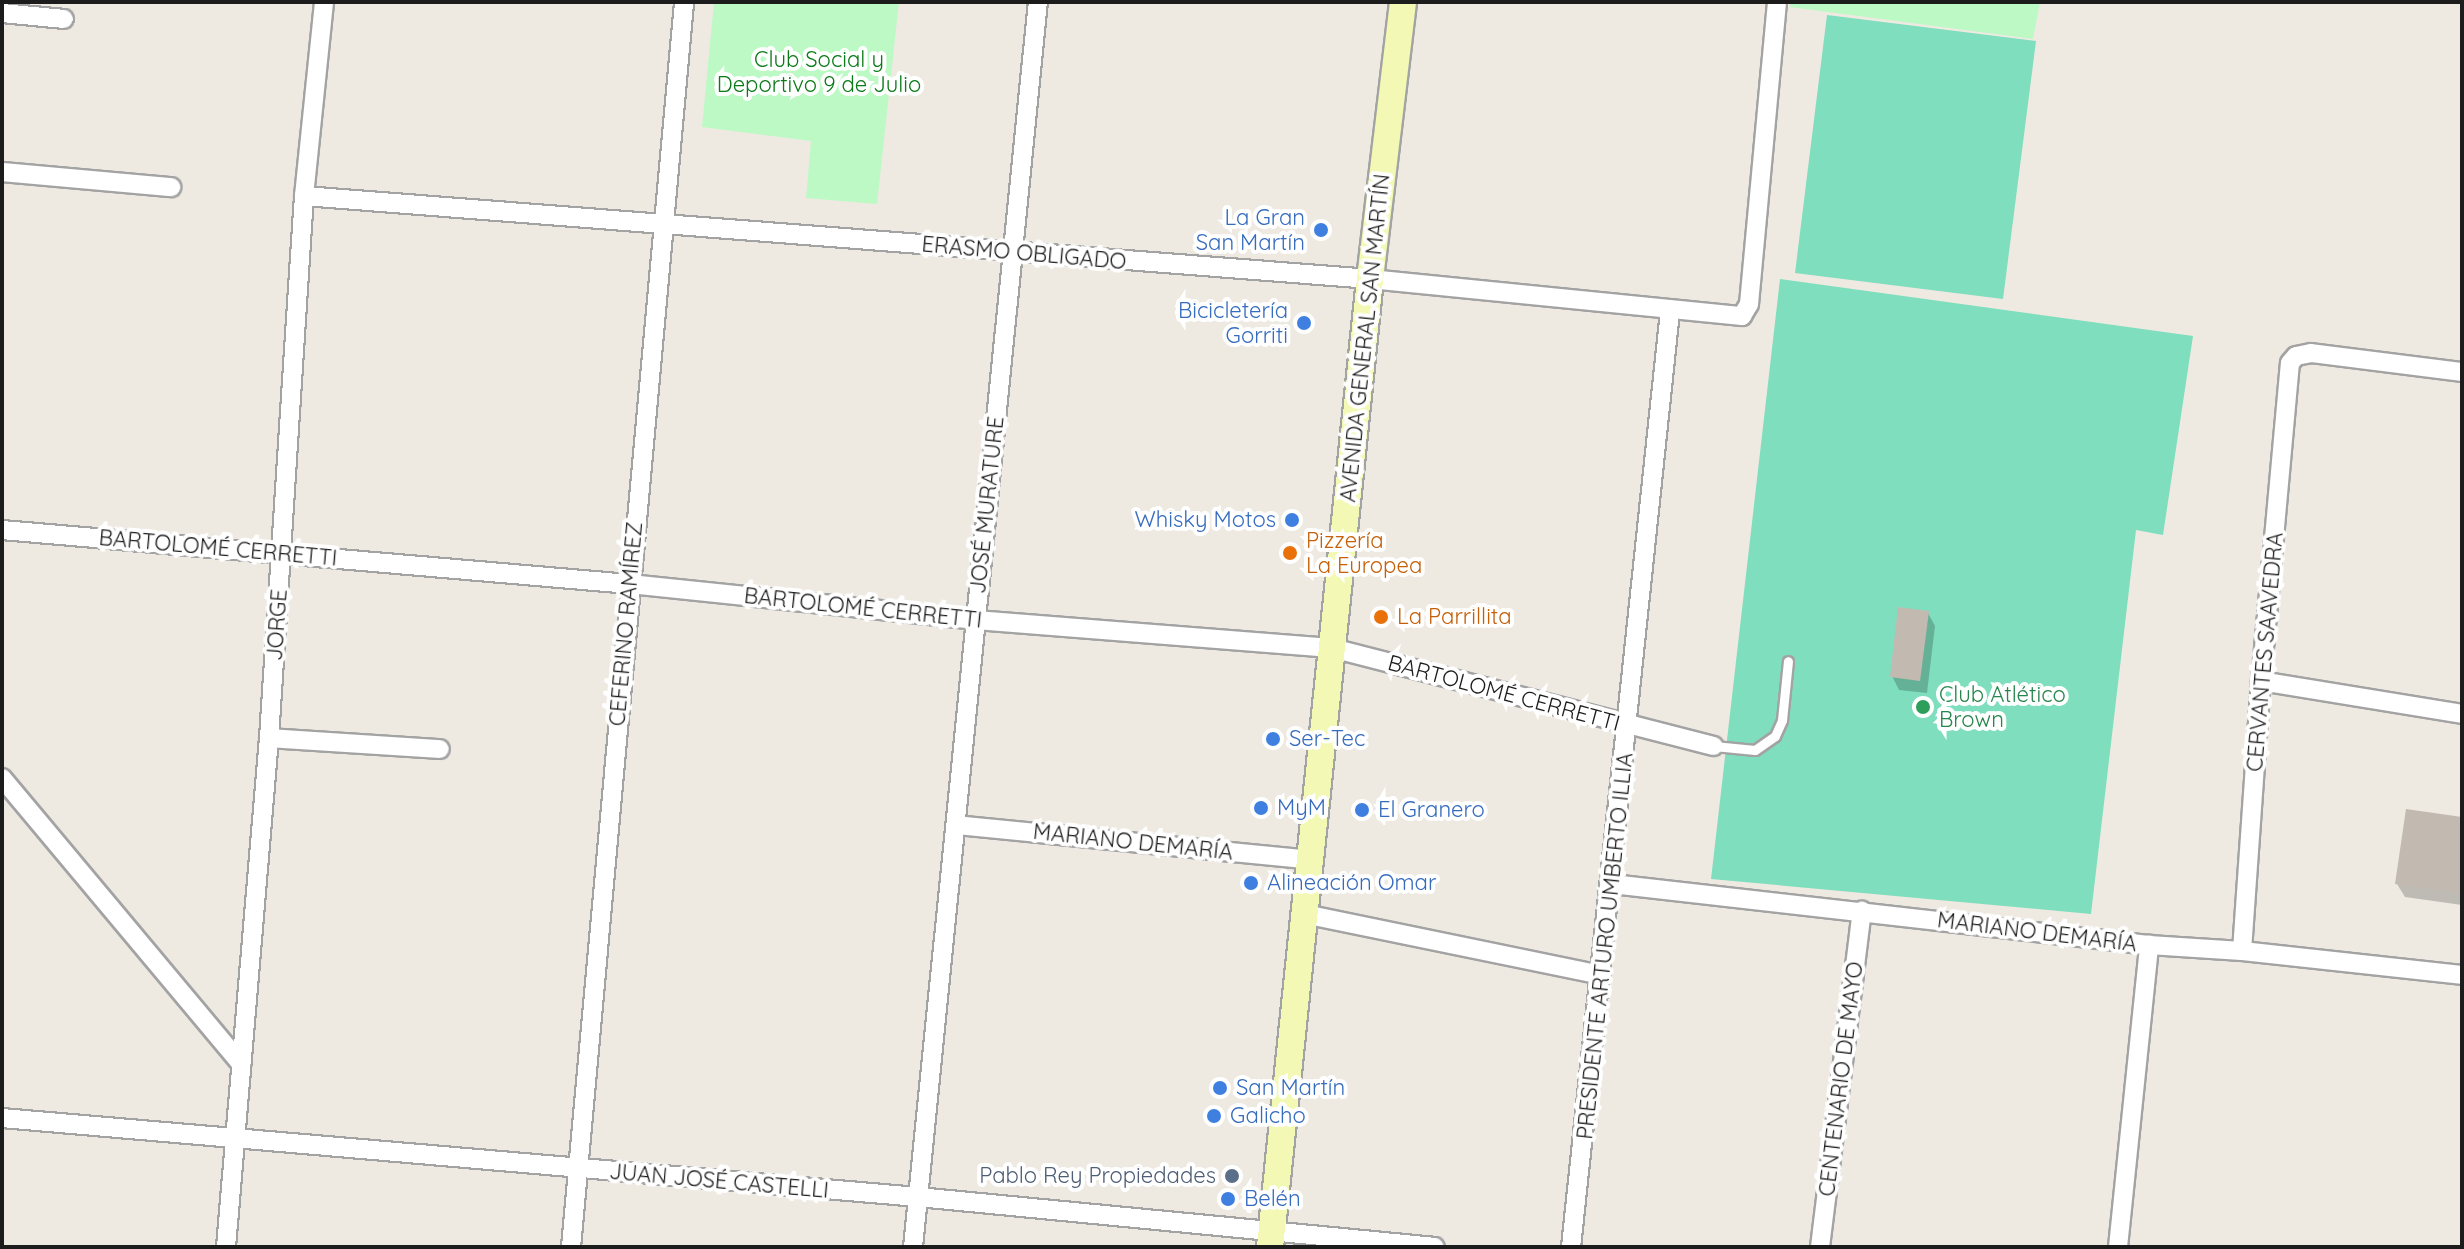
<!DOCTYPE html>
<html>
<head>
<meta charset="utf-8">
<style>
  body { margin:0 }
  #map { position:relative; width:2464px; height:1249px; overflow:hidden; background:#eeeae2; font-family:Quicksand,sans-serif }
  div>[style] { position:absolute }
  .park>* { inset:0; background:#bdf9c5 }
  .pitch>* { inset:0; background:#7fdebd }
  .shadow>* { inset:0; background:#0003 }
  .building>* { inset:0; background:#c2bab1 }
  .roads { filter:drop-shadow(2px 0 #a3a3a3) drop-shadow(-2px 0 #a3a3a3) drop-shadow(0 2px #a3a3a3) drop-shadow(0 -2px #a3a3a3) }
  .lane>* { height:9px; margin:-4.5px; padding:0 4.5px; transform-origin:4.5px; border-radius:4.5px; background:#fff }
  .street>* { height:18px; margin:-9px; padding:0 9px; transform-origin:9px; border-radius:9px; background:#fff }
  .secondary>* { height:26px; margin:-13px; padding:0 13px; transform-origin:13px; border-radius:13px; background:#f3f9b4 }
  .dots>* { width:22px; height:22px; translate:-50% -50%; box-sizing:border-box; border:4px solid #fff; border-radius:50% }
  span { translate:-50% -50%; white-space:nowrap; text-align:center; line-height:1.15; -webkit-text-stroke:8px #fff; paint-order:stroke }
  .park-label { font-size:22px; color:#0b7a19 }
  .shop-label { font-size:22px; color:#366cbe }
  .right { translate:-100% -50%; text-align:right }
  .left { translate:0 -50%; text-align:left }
  .street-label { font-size:22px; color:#1c1c1c }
  .food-label { font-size:22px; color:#c56008 }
  .leisure-label { font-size:22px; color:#27864d }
  .service-label { font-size:22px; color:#4e5e75 }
  .frame { position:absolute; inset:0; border:4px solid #1c1c1c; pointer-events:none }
</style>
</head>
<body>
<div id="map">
  <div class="park">
    <div style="clip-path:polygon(714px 2px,899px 2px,877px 204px,806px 198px,811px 141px,702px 127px)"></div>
    <div style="clip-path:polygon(1791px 2px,2040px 2px,2033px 39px,1790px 7px)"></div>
  </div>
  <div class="pitch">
    <div style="clip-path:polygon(1827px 15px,2036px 41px,2003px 299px,1795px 273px)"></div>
    <div style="clip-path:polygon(1780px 279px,2193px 336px,2163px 535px,2136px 530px,2091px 914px,1711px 879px)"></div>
  </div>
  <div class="shadow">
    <div style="clip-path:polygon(1928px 613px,1935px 626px,1927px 693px,1899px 690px,1892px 676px)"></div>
    <div style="clip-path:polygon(2462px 819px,2462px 905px,2405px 897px,2397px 884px)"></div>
  </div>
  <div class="building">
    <div style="clip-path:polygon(1898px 607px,1929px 611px,1920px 681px,1890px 677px)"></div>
    <div style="clip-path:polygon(2406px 809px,2462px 817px,2462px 894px,2395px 884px)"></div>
  </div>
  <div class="roads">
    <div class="lane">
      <div style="left:1714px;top:746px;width:41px;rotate:5.6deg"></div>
      <div style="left:1755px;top:750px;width:24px;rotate:-35deg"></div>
      <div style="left:1775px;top:736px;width:17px;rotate:-66deg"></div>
      <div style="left:1782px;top:720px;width:59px;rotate:-84.2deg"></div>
    </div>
    <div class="street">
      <div style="left:2px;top:13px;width:62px;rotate:5.5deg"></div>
      <div style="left:2px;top:172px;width:170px;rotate:5.1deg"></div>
      <div style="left:304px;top:196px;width:1069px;rotate:4.45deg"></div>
      <div style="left:1370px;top:279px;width:374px;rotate:5.7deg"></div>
      <div style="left:1742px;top:316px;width:14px;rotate:-60deg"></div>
      <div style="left:1749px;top:304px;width:303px;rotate:-84.7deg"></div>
      <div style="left:2px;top:530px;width:629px;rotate:4.92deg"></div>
      <div style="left:629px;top:584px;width:348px;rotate:5.9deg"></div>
      <div style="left:975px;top:620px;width:358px;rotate:4.5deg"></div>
      <div style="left:1332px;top:648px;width:394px;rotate:14.4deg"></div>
      <div style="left:2261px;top:681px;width:204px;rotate:9.3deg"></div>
      <div style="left:269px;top:738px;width:171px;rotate:3.7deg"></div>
      <div style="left:2px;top:778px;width:373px;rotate:50.1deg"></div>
      <div style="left:956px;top:825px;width:356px;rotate:5.6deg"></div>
      <div style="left:1612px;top:884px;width:540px;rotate:6.48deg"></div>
      <div style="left:2149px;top:945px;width:93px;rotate:3.7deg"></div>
      <div style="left:2242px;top:951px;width:221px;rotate:6.2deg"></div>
      <div style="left:1304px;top:914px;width:303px;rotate:11.6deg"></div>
      <div style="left:2242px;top:951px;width:271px;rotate:-86deg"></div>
      <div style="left:2261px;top:681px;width:319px;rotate:-84.8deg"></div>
      <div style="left:2290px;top:363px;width:9px;rotate:-49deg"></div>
      <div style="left:2296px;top:356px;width:15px;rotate:-11deg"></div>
      <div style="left:2311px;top:353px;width:152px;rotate:7.2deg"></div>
      <div style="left:2px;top:1118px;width:919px;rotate:4.93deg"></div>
      <div style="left:918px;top:1197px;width:519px;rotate:5.52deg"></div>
      <div style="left:226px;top:1247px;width:511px;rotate:-85.17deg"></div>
      <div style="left:269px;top:738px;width:543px;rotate:-86.31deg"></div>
      <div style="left:304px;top:196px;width:195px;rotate:-84.1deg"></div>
      <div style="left:571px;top:1247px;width:1250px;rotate:-84.81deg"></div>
      <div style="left:913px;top:1247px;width:1251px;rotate:-84.27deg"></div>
      <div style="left:1571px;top:1247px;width:941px;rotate:-83.96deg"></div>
      <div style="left:1820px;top:1247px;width:339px;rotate:-82.9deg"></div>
      <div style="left:2118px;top:1247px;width:304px;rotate:-84.1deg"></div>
    </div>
    <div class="secondary">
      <div style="left:1270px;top:1247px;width:973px;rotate:-84.1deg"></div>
      <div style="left:1370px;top:279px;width:279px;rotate:-83.2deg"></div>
    </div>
  </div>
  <div class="dots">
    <div style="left:1321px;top:230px;background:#3f7fe0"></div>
    <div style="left:1304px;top:323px;background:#3f7fe0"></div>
    <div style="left:1292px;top:520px;background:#3f7fe0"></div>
    <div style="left:1290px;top:553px;background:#e8710a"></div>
    <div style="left:1381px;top:617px;background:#e8710a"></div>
    <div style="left:1923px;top:707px;background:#2e9e5b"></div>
    <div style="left:1273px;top:739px;background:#3f7fe0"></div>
    <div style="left:1261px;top:808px;background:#3f7fe0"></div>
    <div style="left:1362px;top:810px;background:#3f7fe0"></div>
    <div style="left:1251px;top:883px;background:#3f7fe0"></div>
    <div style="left:1220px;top:1088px;background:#3f7fe0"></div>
    <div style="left:1214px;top:1116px;background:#3f7fe0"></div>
    <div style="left:1232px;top:1176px;background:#5c6f8a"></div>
    <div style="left:1228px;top:1199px;background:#3f7fe0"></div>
  </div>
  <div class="park-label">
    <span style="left:819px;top:72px">Club Social y<br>Deportivo 9 de Julio</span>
  </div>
  <div class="shop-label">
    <span class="right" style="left:1305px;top:230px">La Gran<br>San Martín</span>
    <span class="right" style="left:1288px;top:323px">Bicicletería<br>Gorriti</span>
    <span class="right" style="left:1276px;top:520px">Whisky Motos</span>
    <span class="left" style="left:1289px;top:739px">Ser-Tec</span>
    <span class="left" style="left:1277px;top:808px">MyM</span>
    <span class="left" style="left:1378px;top:810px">El Granero</span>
    <span class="left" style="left:1267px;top:883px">Alineación Omar</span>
    <span class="left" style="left:1236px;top:1088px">San Martín</span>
    <span class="left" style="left:1230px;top:1116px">Galicho</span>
    <span class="left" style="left:1244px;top:1199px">Belén</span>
  </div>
  <div class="street-label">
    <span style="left:1024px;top:253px;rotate:5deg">ERASMO OBLIGADO</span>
    <span style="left:1365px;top:338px;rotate:-84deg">AVENIDA GENERAL SAN MARTÍN</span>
    <span style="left:987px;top:505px;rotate:-84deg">JOSÉ MURATURE</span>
    <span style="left:218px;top:548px;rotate:5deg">BARTOLOMÉ CERRETTI</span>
    <span style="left:863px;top:608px;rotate:6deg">BARTOLOMÉ CERRETTI</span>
    <span style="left:626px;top:624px;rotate:-85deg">CEFERINO RAMÍREZ</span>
    <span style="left:277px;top:625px;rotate:-86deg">JORGE</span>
    <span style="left:2265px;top:652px;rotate:-85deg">CERVANTES SAAVEDRA</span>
    <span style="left:1504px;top:693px;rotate:15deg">BARTOLOMÉ CERRETTI</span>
    <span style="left:1133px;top:842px;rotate:6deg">MARIANO DEMARÍA</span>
    <span style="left:2037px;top:932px;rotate:7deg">MARIANO DEMARÍA</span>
    <span style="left:1605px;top:946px;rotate:-84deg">PRESIDENTE ARTURO UMBERTO ILLIA</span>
    <span style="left:1841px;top:1079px;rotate:-83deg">CENTENARIO DE MAYO</span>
    <span style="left:719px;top:1181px;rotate:5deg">JUAN JOSÉ CASTELLI</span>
  </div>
  <div class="food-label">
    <span class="left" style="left:1306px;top:553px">Pizzería<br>La Europea</span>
    <span class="left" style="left:1397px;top:617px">La Parrillita</span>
  </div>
  <div class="leisure-label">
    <span class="left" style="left:1939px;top:707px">Club Atlético<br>Brown</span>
  </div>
  <div class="service-label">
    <span class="right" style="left:1216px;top:1176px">Pablo Rey Propiedades</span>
  </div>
  <div class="frame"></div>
</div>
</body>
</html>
